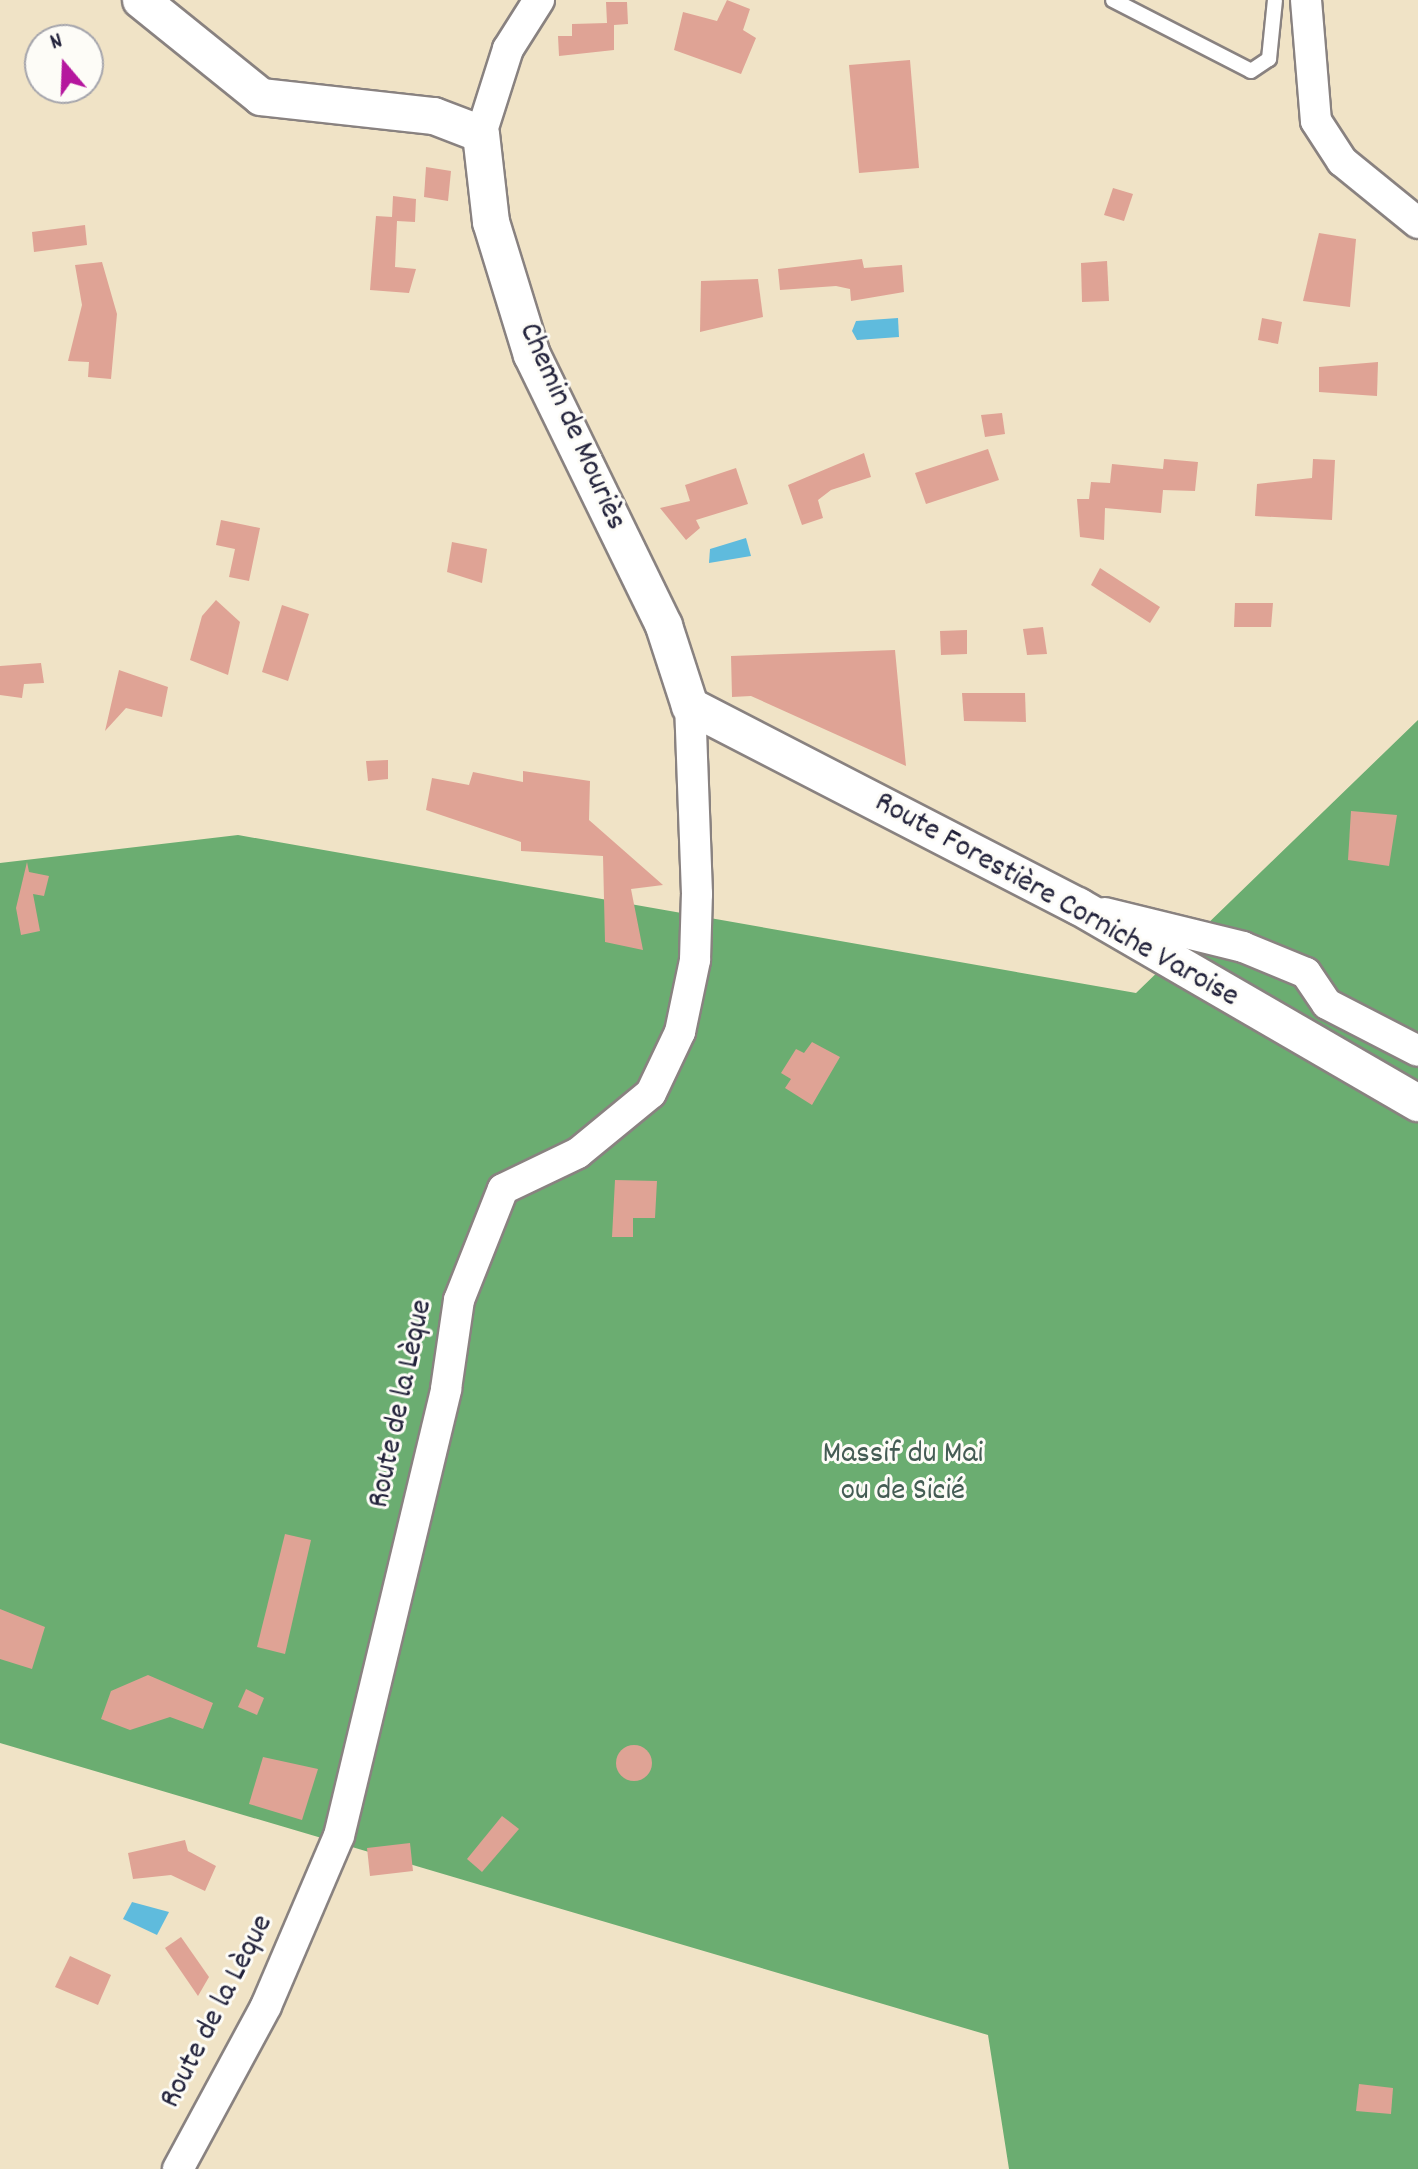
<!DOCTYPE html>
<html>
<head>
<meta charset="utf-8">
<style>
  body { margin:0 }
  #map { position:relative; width:1418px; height:2169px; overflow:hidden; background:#f0e3c6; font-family:Dekko,sans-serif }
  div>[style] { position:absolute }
  .forest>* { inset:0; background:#6bad71 }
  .water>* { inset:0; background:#5fbbdd }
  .building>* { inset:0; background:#dfa395 }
  .round { border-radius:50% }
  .roads { filter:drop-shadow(2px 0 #898280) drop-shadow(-2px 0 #898280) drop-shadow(0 2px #898280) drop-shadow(0 -2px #898280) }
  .service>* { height:14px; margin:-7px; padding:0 7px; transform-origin:7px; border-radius:7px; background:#fff }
  .minor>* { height:30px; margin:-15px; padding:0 15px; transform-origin:15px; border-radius:15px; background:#fff }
  .tertiary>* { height:36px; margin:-18px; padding:0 18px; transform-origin:18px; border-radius:18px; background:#fff }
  span { translate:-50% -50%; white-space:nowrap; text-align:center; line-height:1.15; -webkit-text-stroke:6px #fdfcf7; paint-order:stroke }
  .street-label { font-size:32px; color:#22223b }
  .park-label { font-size:32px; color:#445c54 }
  .north { position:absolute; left:24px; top:24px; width:80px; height:80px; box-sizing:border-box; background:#fdfcf7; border:2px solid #a5a5ac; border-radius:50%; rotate:341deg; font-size:22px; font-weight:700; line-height:32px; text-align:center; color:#22223b }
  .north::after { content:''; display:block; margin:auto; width:28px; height:36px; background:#b5179e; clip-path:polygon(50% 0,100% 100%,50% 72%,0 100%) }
</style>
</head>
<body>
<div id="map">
  <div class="forest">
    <div style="clip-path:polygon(1418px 720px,1418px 2169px,1009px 2169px,988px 2035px,0 1743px,0 863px,238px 835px,1136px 993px)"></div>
  </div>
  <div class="water">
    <div style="clip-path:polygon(898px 318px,899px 337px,857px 340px,852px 331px,856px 321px)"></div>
    <div style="clip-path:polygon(746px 538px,751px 556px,709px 563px,710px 549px)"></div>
    <div style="clip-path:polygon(132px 1902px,169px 1912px,157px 1935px,123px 1919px)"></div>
  </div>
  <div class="building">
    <div style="clip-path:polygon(727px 0,750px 9px,743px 30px,756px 38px,741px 74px,674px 50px,683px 12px,717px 21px)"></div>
    <div style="clip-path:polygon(606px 2px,627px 2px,628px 24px,614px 25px,614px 50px,559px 56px,558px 36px,572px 36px,572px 24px,607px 23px)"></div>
    <div style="clip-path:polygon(910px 60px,919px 168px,859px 173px,849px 65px)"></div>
    <div style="clip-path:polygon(426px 167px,451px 171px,448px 201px,424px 197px)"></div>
    <div style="clip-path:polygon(1113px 188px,1133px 194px,1124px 221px,1104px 215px)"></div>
    <div style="clip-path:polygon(393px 196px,416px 199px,415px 222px,397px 221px,395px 267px,416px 269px,409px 293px,370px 290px,376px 216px,392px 217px)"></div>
    <div style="clip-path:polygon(85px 225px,87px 245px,34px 252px,32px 232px)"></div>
    <div style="clip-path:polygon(1319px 233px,1356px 239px,1350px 307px,1303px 301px)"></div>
    <div style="clip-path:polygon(862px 259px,864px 268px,902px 265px,904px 292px,851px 301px,850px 289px,836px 286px,780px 290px,778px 269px)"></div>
    <div style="clip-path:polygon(1107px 261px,1109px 301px,1082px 302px,1081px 263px)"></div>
    <div style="clip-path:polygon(102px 262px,117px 314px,111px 379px,88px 377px,89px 362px,68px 361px,82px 305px,75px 265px)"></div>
    <div style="clip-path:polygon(758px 279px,763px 317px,700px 332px,701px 281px)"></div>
    <div style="clip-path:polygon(1262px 318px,1282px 322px,1278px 344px,1258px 340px)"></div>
    <div style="clip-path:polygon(1378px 362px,1377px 396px,1319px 392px,1319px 367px)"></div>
    <div style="clip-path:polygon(1002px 413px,1005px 434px,985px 437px,981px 415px)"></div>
    <div style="clip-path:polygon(988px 449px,999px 480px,926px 504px,915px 473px)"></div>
    <div style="clip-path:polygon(864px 453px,871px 477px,831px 490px,818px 500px,823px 518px,802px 525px,788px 485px)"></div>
    <div style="clip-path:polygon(1164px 459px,1198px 462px,1195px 491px,1163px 490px,1161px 513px,1105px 508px,1104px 540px,1080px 537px,1077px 499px,1089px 499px,1091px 482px,1110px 483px,1112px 464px,1163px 469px)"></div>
    <div style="clip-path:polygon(1313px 459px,1335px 460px,1332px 520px,1255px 516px,1257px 484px,1312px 478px)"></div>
    <div style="clip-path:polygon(736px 468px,748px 504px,696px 520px,700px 528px,686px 540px,660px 508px,690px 501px,685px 485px)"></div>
    <div style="clip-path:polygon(221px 520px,260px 528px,249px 581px,229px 577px,235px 549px,216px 545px)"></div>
    <div style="clip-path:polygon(452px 542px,487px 549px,482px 583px,447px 572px)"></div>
    <div style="clip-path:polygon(1100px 568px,1160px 607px,1150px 623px,1091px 585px)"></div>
    <div style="clip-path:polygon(216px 600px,240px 622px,228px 675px,190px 660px,202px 616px)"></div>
    <div style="clip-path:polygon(1235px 603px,1273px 603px,1271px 627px,1234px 627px)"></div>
    <div style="clip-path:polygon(282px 605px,309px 614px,288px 681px,262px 672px)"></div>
    <div style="clip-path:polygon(1043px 627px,1047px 654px,1027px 655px,1023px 629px)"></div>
    <div style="clip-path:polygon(967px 630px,967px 654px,941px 655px,940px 631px)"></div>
    <div style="clip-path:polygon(895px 650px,906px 766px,751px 696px,732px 697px,731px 656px)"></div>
    <div style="clip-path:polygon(41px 663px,44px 683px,24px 684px,22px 698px,0 695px,0 666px)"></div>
    <div style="clip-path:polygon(119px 670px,168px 687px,162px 717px,126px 708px,105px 731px)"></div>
    <div style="clip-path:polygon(962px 693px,1025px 693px,1026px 722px,964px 721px)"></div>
    <div style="clip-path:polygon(388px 760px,388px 779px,368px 781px,366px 761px)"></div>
    <div style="clip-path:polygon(523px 771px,590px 781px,589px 820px,663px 885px,631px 889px,643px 950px,605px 942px,603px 856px,521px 851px,521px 842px,426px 810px,432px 778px,469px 785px,473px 772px,523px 782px)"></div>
    <div style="clip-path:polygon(1351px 811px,1397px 815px,1389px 866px,1348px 860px)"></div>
    <div style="clip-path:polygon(27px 862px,29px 872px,49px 876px,44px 896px,33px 894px,40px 931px,21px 935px,16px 908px)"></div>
    <div style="clip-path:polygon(812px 1042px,840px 1057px,812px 1105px,785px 1088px,791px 1079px,781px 1073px,796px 1049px,804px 1053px)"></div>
    <div style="clip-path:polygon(615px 1180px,657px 1181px,655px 1218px,633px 1218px,633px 1237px,612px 1237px)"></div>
    <div style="clip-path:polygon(285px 1534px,311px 1540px,285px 1654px,257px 1647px)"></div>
    <div style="clip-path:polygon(0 1609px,45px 1627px,32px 1669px,0 1659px)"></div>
    <div style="clip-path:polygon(148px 1675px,213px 1703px,203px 1729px,170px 1717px,130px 1730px,101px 1719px,111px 1691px)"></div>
    <div style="clip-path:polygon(246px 1689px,264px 1698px,257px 1715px,238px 1707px)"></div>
    <div class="round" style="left:616px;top:1745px;width:36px;height:36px"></div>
    <div style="clip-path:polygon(263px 1757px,318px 1769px,302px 1820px,249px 1804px)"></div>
    <div style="clip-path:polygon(502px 1816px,519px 1829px,482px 1872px,467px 1859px)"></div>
    <div style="clip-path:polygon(185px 1840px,188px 1851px,216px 1866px,205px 1891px,171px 1875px,133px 1879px,128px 1853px)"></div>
    <div style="clip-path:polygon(410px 1843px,413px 1871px,370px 1876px,367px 1848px)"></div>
    <div style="clip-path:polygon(181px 1937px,209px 1977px,198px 1996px,165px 1948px)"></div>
    <div style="clip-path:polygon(70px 1956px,111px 1975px,98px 2005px,55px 1987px)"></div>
    <div style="clip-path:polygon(1359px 2084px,1393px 2088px,1391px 2114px,1356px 2111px)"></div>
  </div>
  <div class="roads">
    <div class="service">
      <div style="left:1113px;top:0;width:155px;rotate:27.2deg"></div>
      <div style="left:1251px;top:71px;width:22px;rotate:-34deg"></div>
      <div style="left:1269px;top:59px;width:59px;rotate:-84.2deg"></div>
    </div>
    <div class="minor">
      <div style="left:1306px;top:0;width:121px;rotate:85.3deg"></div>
      <div style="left:1316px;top:121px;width:48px;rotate:57deg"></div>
      <div style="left:1342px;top:161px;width:98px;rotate:39.2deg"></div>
      <div style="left:481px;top:134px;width:89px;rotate:-72.4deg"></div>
      <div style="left:508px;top:49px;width:58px;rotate:-57.7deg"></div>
      <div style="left:1105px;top:913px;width:142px;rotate:13.8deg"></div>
      <div style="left:1243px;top:947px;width:68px;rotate:22.4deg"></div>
      <div style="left:1306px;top:973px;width:37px;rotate:56deg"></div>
      <div style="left:1327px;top:1004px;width:102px;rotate:27.3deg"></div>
      <div style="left:178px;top:2169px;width:185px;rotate:-61.6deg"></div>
      <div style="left:266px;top:2006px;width:185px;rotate:-66.8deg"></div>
      <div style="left:339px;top:1836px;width:460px;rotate:-76.5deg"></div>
      <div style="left:446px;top:1389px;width:90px;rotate:-81.7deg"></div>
      <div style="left:459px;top:1300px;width:119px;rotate:-68.4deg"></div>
      <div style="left:503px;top:1189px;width:83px;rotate:-25.6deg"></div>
      <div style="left:578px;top:1153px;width:94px;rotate:-39.4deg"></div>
      <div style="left:651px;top:1093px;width:68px;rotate:-64.6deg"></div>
      <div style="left:680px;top:1032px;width:74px;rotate:-78.2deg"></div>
      <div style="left:695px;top:960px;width:66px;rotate:-88.3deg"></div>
      <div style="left:697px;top:894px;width:188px;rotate:-92.1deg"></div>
    </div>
    <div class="tertiary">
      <div style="left:141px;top:0;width:154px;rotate:38.9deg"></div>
      <div style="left:261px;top:97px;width:174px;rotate:6.3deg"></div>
      <div style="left:434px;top:116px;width:50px;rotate:21deg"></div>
      <div style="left:481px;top:134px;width:89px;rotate:83.5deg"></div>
      <div style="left:491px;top:222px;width:139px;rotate:72.9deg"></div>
      <div style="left:532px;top:355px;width:301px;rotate:64deg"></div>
      <div style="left:664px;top:626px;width:84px;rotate:72deg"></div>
      <div style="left:690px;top:706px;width:437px;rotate:27.3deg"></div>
      <div style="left:1078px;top:906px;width:393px;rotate:30.1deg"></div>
    </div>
  </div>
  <div class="street-label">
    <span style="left:571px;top:427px;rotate:66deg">Chemin de Mouriès</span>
    <span style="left:1056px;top:901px;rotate:29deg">Route Forestière Corniche Varoise</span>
    <span style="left:402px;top:1404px;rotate:-78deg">Route de la Lèque</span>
    <span style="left:218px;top:2012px;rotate:-63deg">Route de la Lèque</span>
  </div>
  <div class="park-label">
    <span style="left:903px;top:1474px">Massif du Mai<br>ou de Sicié</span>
  </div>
  <div class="north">N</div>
</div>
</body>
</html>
